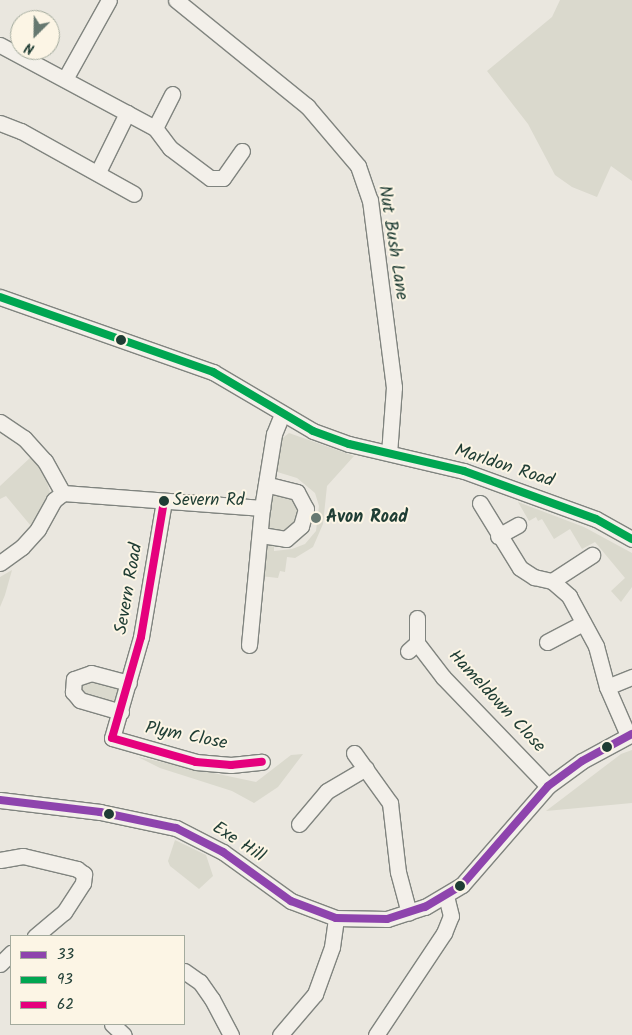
<!DOCTYPE html>
<html>
<head>
<meta charset="utf-8">
<style>
  body { margin:0 }
  #map { position:relative; width:632px; height:1035px; overflow:hidden; background:#eae7df; font-family:Kalam,sans-serif }
  div>[style] { position:absolute }
  .green>* { inset:0; background:#dad9cd }
  .roads { filter:drop-shadow(1px 0 #80847f) drop-shadow(-1px 0 #80847f) drop-shadow(0 1px #80847f) drop-shadow(0 -1px #80847f) }
  .minor>* { height:15px; margin:-7.5px; padding:0 7.5px; transform-origin:7.5px; border-radius:7.5px; background:#f3f0ea }
  .bus-1>* { height:8px; margin:-4px; padding:0 4px; transform-origin:4px; border-radius:4px; background:#8e44ad }
  .bus-2>* { height:8px; margin:-4px; padding:0 4px; transform-origin:4px; border-radius:4px; background:#00a651 }
  .bus-3>* { height:8px; margin:-4px; padding:0 4px; transform-origin:4px; border-radius:4px; background:#e5007d }
  .dots>* { width:14px; height:14px; translate:-50% -50%; box-sizing:border-box; border:2px solid #fcf5e5; border-radius:50% }
  span { translate:-50% -50%; white-space:nowrap; text-align:center; line-height:1.15; -webkit-text-stroke:4px #fcf5e5; paint-order:stroke }
  .bus-label { font-size:17px; color:#1f3d34 }
  .left { translate:0 -50%; text-align:left }
  .street-label { font-size:18px; color:#1f3d34 }
  .poi-label { font-size:18px; color:#1f3d34; font-weight:700 }
  .legend { position:absolute; left:10px; top:935px; width:175px; height:90px; box-sizing:border-box; background:#fcf5e5; border:1px solid #a4ab9e; margin:0; padding:6px 9px; list-style:none; font-size:15px; color:#1f3d34 }
  .legend li { display:flex; align-items:center; gap:10px; height:25px }
  .legend b { width:25px; border:1px solid #a4ab9e }
  .north { position:absolute; left:10px; top:10px; width:50px; height:50px; box-sizing:border-box; background:#fcf5e5; border:1px solid #a4ab9e; border-radius:50%; rotate:203deg; font-size:14px; font-weight:700; line-height:20px; text-align:center; color:#1f3d34 }
  .north::after { content:''; display:block; margin:auto; width:18px; height:22px; background:#667870; clip-path:polygon(50% 0,100% 100%,50% 72%,0 100%) }
</style>
</head>
<body>
<div id="map">
  <div class="green">
    <div style="clip-path:polygon(560px 0,632px 0,632px 181px,611px 166px,597px 197px,572px 187px,555px 175px,528px 124px,487px 71px,552px 17px)"></div>
    <div style="clip-path:polygon(289px 433px,354px 456px,327px 486px,323px 524px,313px 547px,295px 558px,287px 557px,285px 572px,280px 571px,278px 578px,260px 576px,267px 543px,274px 542px,274px 551px,292px 549px,305px 544px,316px 531px,319px 506px,315px 493px,297px 478px,274px 471px,279px 441px)"></div>
    <div style="clip-path:polygon(32px 456px,43px 470px,50px 492px,42px 512px,31px 526px,6px 496px,0 499px,0 486px)"></div>
    <div style="clip-path:polygon(266px 484px,303px 498px,295px 534px,261px 535px)"></div>
    <div style="clip-path:polygon(518px 502px,584px 527px,632px 553px,632px 587px,621px 602px,611px 591px,625px 578px,595px 542px,582px 549px,570px 529px,554px 539px,542px 519px,538px 521px,536px 517px,529px 521px)"></div>
    <div style="clip-path:polygon(12px 570px,5px 595px,0 607px,0 577px)"></div>
    <div style="clip-path:polygon(74px 679px,129px 683px,121px 712px,106px 710px,73px 686px)"></div>
    <div style="clip-path:polygon(632px 750px,632px 803px,546px 811px,621px 754px)"></div>
    <div style="clip-path:polygon(303px 754px,278px 787px,254px 803px,232px 791px,160px 768px,138px 757px,256px 782px,291px 755px)"></div>
    <div style="clip-path:polygon(175px 840px,206px 855px,213px 876px,199px 889px,170px 866px,168px 861px)"></div>
  </div>
  <div class="roads">
    <div class="minor">
      <div style="left:176px;top:0;width:169px;rotate:39deg"></div>
      <div style="left:307px;top:106px;width:79px;rotate:49.6deg"></div>
      <div style="left:358px;top:166px;width:36px;rotate:71deg"></div>
      <div style="left:370px;top:200px;width:189px;rotate:82.7deg"></div>
      <div style="left:394px;top:387px;width:66px;rotate:94.3deg"></div>
      <div style="left:0;top:45px;width:176px;rotate:28.2deg"></div>
      <div style="left:155px;top:128px;width:25px;rotate:53deg"></div>
      <div style="left:170px;top:148px;width:50px;rotate:36.9deg"></div>
      <div style="left:210px;top:178px;width:13px"></div>
      <div style="left:223px;top:178px;width:33px;rotate:-55deg"></div>
      <div style="left:65px;top:79px;width:90px;rotate:-60.9deg"></div>
      <div style="left:0;top:123px;width:22px;rotate:21deg"></div>
      <div style="left:21px;top:131px;width:129px;rotate:29.1deg"></div>
      <div style="left:155px;top:128px;width:38px;rotate:-63deg"></div>
      <div style="left:98px;top:172px;width:66px;rotate:-63.8deg"></div>
      <div style="left:0;top:297px;width:226px;rotate:19.4deg"></div>
      <div style="left:213px;top:372px;width:116px;rotate:30.5deg"></div>
      <div style="left:313px;top:431px;width:38px;rotate:20deg"></div>
      <div style="left:349px;top:444px;width:118px;rotate:13.2deg"></div>
      <div style="left:464px;top:471px;width:140px;rotate:20deg"></div>
      <div style="left:596px;top:519px;width:41px;rotate:29.1deg"></div>
      <div style="left:0;top:422px;width:29px;rotate:34deg"></div>
      <div style="left:24px;top:438px;width:31px;rotate:48deg"></div>
      <div style="left:45px;top:461px;width:37px;rotate:61deg"></div>
      <div style="left:164px;top:501px;width:138px;rotate:99.6deg"></div>
      <div style="left:141px;top:637px;width:105px;rotate:106deg"></div>
      <div style="left:112px;top:738px;width:87px;rotate:15.9deg"></div>
      <div style="left:196px;top:762px;width:35px;rotate:5deg"></div>
      <div style="left:231px;top:765px;width:31px;rotate:-6deg"></div>
      <div style="left:480px;top:503px;width:76px;rotate:58.4deg"></div>
      <div style="left:520px;top:568px;width:17px;rotate:33deg"></div>
      <div style="left:534px;top:577px;width:18px;rotate:13deg"></div>
      <div style="left:552px;top:581px;width:23px;rotate:41deg"></div>
      <div style="left:569px;top:596px;width:57px;rotate:61.6deg"></div>
      <div style="left:596px;top:646px;width:42px;rotate:75deg"></div>
      <div style="left:607px;top:687px;width:52px;rotate:66.4deg"></div>
      <div style="left:261px;top:535px;width:25px;rotate:9deg"></div>
      <div style="left:286px;top:539px;width:20px;rotate:-41deg"></div>
      <div style="left:301px;top:526px;width:18px;rotate:-74deg"></div>
      <div style="left:306px;top:509px;width:19px;rotate:-118deg"></div>
      <div style="left:297px;top:492px;width:32px;rotate:-166deg"></div>
      <div style="left:498px;top:536px;width:23px;rotate:-29deg"></div>
      <div style="left:0;top:563px;width:27px;rotate:-36deg"></div>
      <div style="left:22px;top:547px;width:24px;rotate:-48deg"></div>
      <div style="left:38px;top:529px;width:33px;rotate:-61deg"></div>
      <div style="left:54px;top:500px;width:11px;rotate:-38deg"></div>
      <div style="left:63px;top:493px;width:200px;rotate:4.3deg"></div>
      <div style="left:552px;top:581px;width:48px;rotate:-33deg"></div>
      <div style="left:417px;top:618px;width:25px;rotate:90deg"></div>
      <div style="left:547px;top:642px;width:41px;rotate:-27.8deg"></div>
      <div style="left:249px;top:645px;width:138px;rotate:-84.6deg"></div>
      <div style="left:262px;top:508px;width:75px;rotate:-80.8deg"></div>
      <div style="left:274px;top:434px;width:22px;rotate:-68deg"></div>
      <div style="left:408px;top:651px;width:12px;rotate:-42deg"></div>
      <div style="left:417px;top:643px;width:43px;rotate:52.6deg"></div>
      <div style="left:443px;top:677px;width:151px;rotate:46.1deg"></div>
      <div style="left:607px;top:687px;width:27px;rotate:-22deg"></div>
      <div style="left:121px;top:712px;width:43px;rotate:-163.7deg"></div>
      <div style="left:80px;top:700px;width:11px;rotate:-131deg"></div>
      <div style="left:73px;top:692px;width:13px;rotate:-86deg"></div>
      <div style="left:74px;top:679px;width:18px;rotate:-19deg"></div>
      <div style="left:91px;top:673px;width:39px;rotate:15deg"></div>
      <div style="left:354px;top:753px;width:62px;rotate:54.2deg"></div>
      <div style="left:390px;top:803px;width:69px;rotate:83.4deg"></div>
      <div style="left:398px;top:872px;width:42px;rotate:75deg"></div>
      <div style="left:0;top:800px;width:101px;rotate:6.8deg"></div>
      <div style="left:100px;top:812px;width:78px;rotate:11.9deg"></div>
      <div style="left:176px;top:828px;width:53px;rotate:27.1deg"></div>
      <div style="left:223px;top:852px;width:84px;rotate:35.8deg"></div>
      <div style="left:291px;top:901px;width:48px;rotate:20.7deg"></div>
      <div style="left:336px;top:918px;width:51px;rotate:1.1deg"></div>
      <div style="left:387px;top:919px;width:40px;rotate:-18deg"></div>
      <div style="left:425px;top:907px;width:43px;rotate:-30.7deg"></div>
      <div style="left:462px;top:885px;width:131px;rotate:-49deg"></div>
      <div style="left:548px;top:786px;width:42px;rotate:-36.3deg"></div>
      <div style="left:582px;top:761px;width:57px;rotate:-28.4deg"></div>
      <div style="left:299px;top:824px;width:43px;rotate:-49.7deg"></div>
      <div style="left:327px;top:791px;width:45px;rotate:-30.5deg"></div>
      <div style="left:0;top:860px;width:23px;rotate:-10deg"></div>
      <div style="left:23px;top:856px;width:56px;rotate:13.5deg"></div>
      <div style="left:77px;top:869px;width:9px;rotate:36deg"></div>
      <div style="left:84px;top:874px;width:9px;rotate:96deg"></div>
      <div style="left:83px;top:883px;width:35px;rotate:123deg"></div>
      <div style="left:64px;top:912px;width:38px;rotate:140deg"></div>
      <div style="left:0;top:964px;width:16px;rotate:-45deg"></div>
      <div style="left:184px;top:971px;width:19px;rotate:35deg"></div>
      <div style="left:200px;top:982px;width:21px;rotate:55deg"></div>
      <div style="left:212px;top:999px;width:41px;rotate:62.2deg"></div>
      <div style="left:112px;top:1024px;width:16px;rotate:43deg"></div>
      <div style="left:280px;top:1035px;width:54px;rotate:-49.5deg"></div>
      <div style="left:315px;top:994px;width:50px;rotate:-70.1deg"></div>
      <div style="left:332px;top:947px;width:29px;rotate:-82deg"></div>
      <div style="left:376px;top:1035px;width:123px;rotate:-56.3deg"></div>
      <div style="left:444px;top:933px;width:18px;rotate:-68deg"></div>
      <div style="left:451px;top:916px;width:21px;rotate:-104deg"></div>
    </div>
  </div>
  <div class="bus-1">
    <div style="left:0;top:800px;width:101px;rotate:6.8deg"></div>
    <div style="left:100px;top:812px;width:78px;rotate:11.9deg"></div>
    <div style="left:176px;top:828px;width:53px;rotate:27.1deg"></div>
    <div style="left:223px;top:852px;width:84px;rotate:35.8deg"></div>
    <div style="left:291px;top:901px;width:48px;rotate:20.7deg"></div>
    <div style="left:336px;top:918px;width:51px;rotate:1.1deg"></div>
    <div style="left:387px;top:919px;width:40px;rotate:-18deg"></div>
    <div style="left:425px;top:907px;width:43px;rotate:-30.7deg"></div>
    <div style="left:462px;top:885px;width:131px;rotate:-49deg"></div>
    <div style="left:548px;top:786px;width:42px;rotate:-36.3deg"></div>
    <div style="left:582px;top:761px;width:57px;rotate:-28.4deg"></div>
  </div>
  <div class="bus-2">
    <div style="left:0;top:297px;width:226px;rotate:19.4deg"></div>
    <div style="left:213px;top:372px;width:116px;rotate:30.5deg"></div>
    <div style="left:313px;top:431px;width:38px;rotate:20deg"></div>
    <div style="left:349px;top:444px;width:118px;rotate:13.2deg"></div>
    <div style="left:464px;top:471px;width:140px;rotate:20deg"></div>
    <div style="left:596px;top:519px;width:41px;rotate:29.1deg"></div>
  </div>
  <div class="bus-3">
    <div style="left:164px;top:501px;width:138px;rotate:99.6deg"></div>
    <div style="left:141px;top:637px;width:105px;rotate:106deg"></div>
    <div style="left:112px;top:738px;width:87px;rotate:15.9deg"></div>
    <div style="left:196px;top:762px;width:35px;rotate:5deg"></div>
    <div style="left:231px;top:765px;width:31px;rotate:-6deg"></div>
  </div>
  <div class="dots">
    <div style="left:121px;top:340px;background:#1f3d34"></div>
    <div style="left:164px;top:501px;background:#1f3d34"></div>
    <div style="left:316px;top:518px;background:#667870"></div>
    <div style="left:607px;top:747px;background:#1f3d34"></div>
    <div style="left:109px;top:814px;background:#1f3d34"></div>
    <div style="left:460px;top:886px;background:#1f3d34"></div>
  </div>
  <div class="bus-label">
    <span class="left" style="left:173px;top:501px">Severn Rd</span>
  </div>
  <div class="street-label">
    <span style="left:392px;top:243px;rotate:81deg">Nut Bush Lane</span>
    <span style="left:504px;top:467px;rotate:18deg">Marldon Road</span>
    <span style="left:130px;top:589px;rotate:-80deg">Severn Road</span>
    <span style="left:496px;top:702px;rotate:47deg">Hameldown Close</span>
    <span style="left:186px;top:737px;rotate:11deg">Plym Close</span>
    <span style="left:238px;top:843px;rotate:33deg">Exe Hill</span>
  </div>
  <div class="poi-label">
    <span class="left" style="left:326px;top:518px">Avon Road</span>
  </div>
  <ul class="legend">
  <li><b style="height:6px;background:#8e44ad"></b>33</li>
  <li><b style="height:6px;background:#00a651"></b>93</li>
  <li><b style="height:6px;background:#e5007d"></b>62</li>
  </ul>
  <div class="north">N</div>
</div>
</body>
</html>
